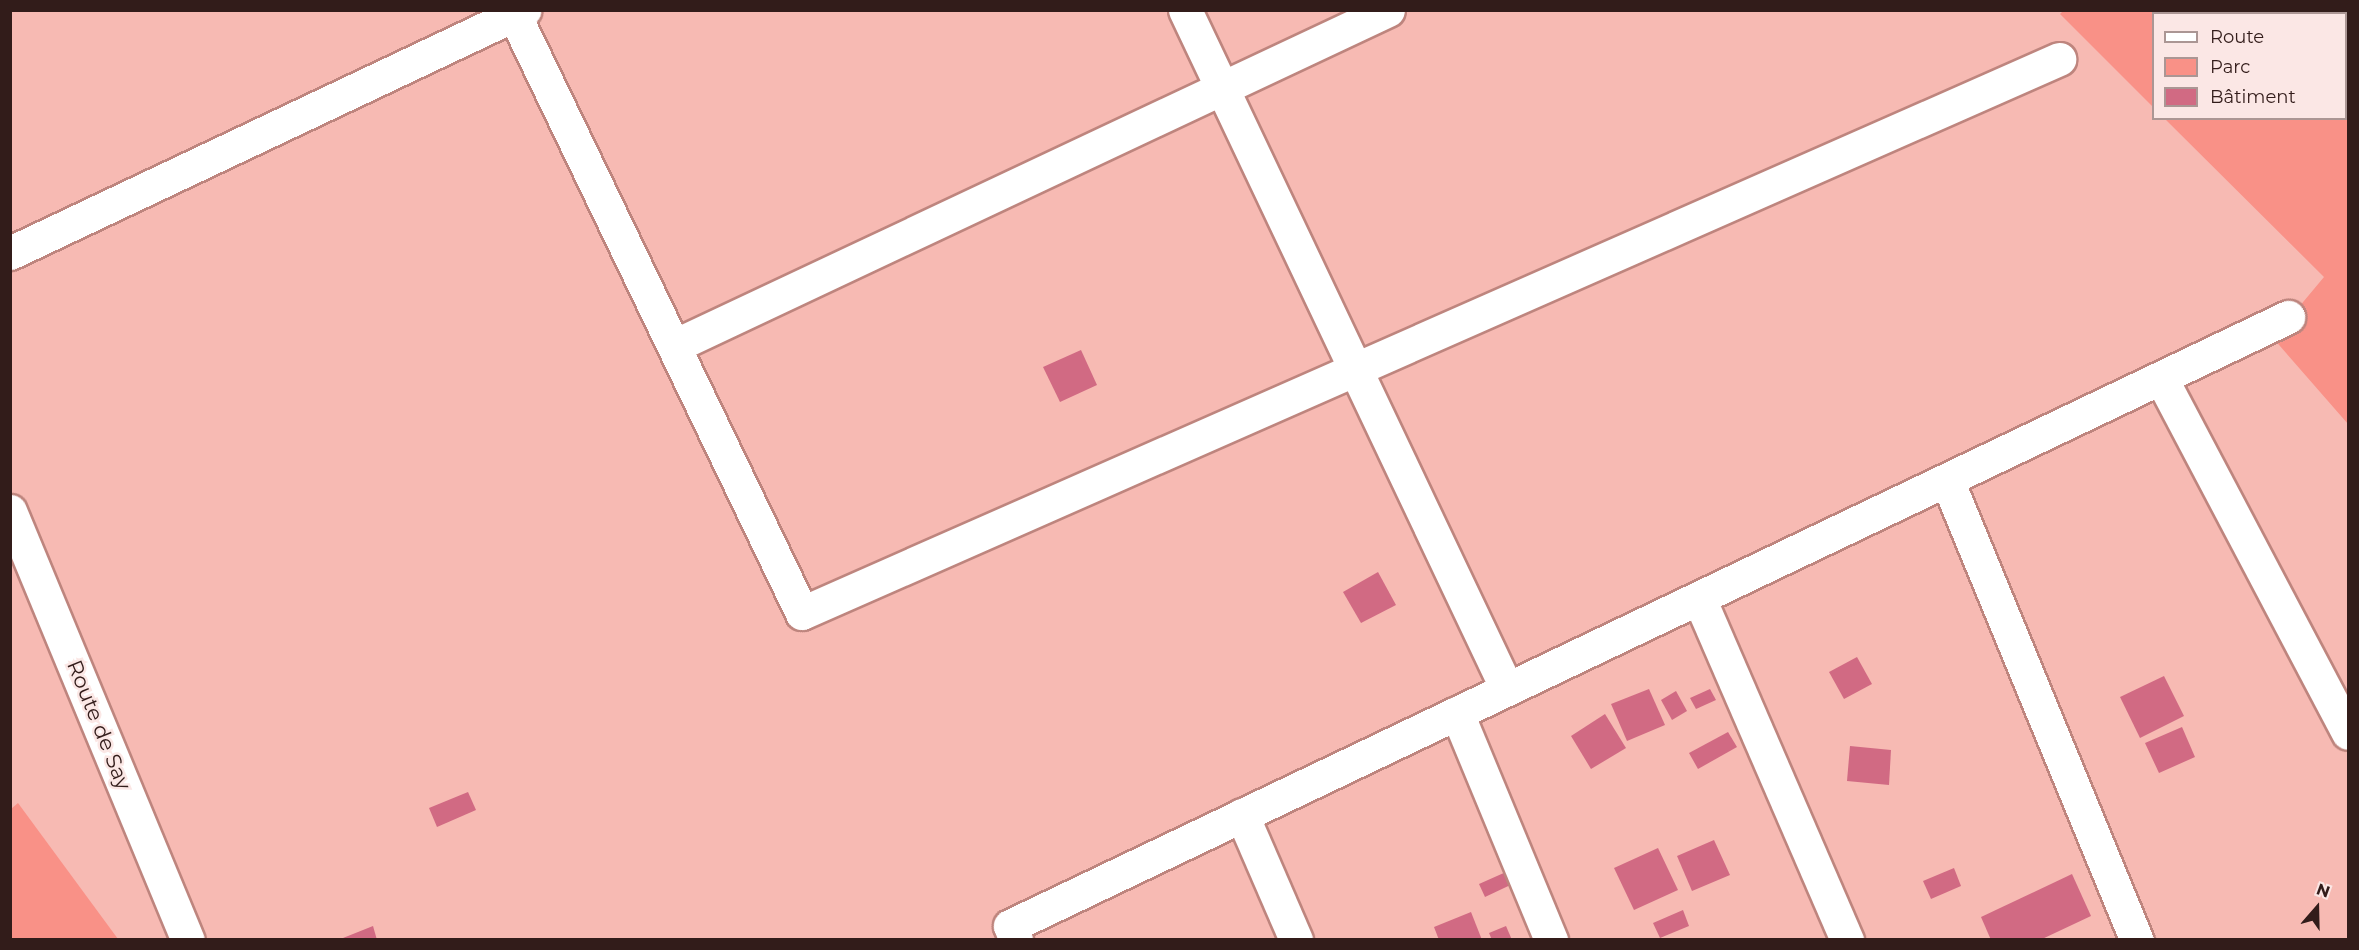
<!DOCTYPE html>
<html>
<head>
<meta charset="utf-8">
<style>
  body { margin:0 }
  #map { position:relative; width:2359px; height:950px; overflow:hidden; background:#f7bab3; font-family:Montserrat,sans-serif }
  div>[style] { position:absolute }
  .green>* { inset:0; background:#f99187 }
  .building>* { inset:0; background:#d16a83 }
  .path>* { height:4px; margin-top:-2px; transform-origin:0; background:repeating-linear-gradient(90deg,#b0817c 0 4.5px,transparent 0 9px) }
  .roads { filter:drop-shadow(2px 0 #be857e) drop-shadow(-2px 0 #be857e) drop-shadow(0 2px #be857e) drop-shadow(0 -2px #be857e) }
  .minor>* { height:33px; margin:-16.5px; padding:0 16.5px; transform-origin:16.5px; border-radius:16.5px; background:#fff }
  .major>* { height:33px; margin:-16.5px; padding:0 16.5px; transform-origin:16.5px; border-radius:16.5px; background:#fff }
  span { translate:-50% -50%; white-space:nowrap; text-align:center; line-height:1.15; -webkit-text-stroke:5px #fbe7e5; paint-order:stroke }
  .street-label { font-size:21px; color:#321c1a }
  .frame { position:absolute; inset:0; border:12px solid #321c1a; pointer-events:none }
  .legend { position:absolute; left:2152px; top:12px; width:195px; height:108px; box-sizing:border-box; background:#fbe7e5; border:2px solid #ab9694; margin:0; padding:8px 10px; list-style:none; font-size:18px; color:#321c1a }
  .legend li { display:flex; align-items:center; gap:12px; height:30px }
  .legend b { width:30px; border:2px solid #ab9694 }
  .north { position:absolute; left:2287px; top:878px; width:60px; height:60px; -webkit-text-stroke:4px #fbe7e5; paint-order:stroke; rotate:20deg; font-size:16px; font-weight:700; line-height:24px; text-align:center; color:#321c1a }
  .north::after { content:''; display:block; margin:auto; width:21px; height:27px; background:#321c1a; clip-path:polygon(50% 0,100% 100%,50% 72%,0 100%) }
</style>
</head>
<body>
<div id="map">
  <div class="green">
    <div style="clip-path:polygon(2064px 10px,2348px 11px,2348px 424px,2273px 338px,2324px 277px,2165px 119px,2346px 118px,2346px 14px,2154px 14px,2153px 107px,2060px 14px)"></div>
    <div style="clip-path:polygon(18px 803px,118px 939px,11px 939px,11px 809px)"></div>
  </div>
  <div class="building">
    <div style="clip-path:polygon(1081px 350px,1097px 385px,1060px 402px,1043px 367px)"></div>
    <div style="clip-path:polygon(1378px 572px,1396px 605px,1361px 623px,1343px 592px)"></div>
    <div style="clip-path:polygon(1857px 657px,1872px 684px,1844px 699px,1829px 672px)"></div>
    <div style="clip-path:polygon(2164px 676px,2184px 716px,2140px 738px,2120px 697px)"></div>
    <div style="clip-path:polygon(1649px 689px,1665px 725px,1627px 741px,1611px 704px)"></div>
    <div style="clip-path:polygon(1710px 689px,1716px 700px,1696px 709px,1690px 698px)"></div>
    <div style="clip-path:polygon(1676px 691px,1687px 711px,1672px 720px,1661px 700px)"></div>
    <div style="clip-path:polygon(1605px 714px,1626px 748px,1591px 769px,1571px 736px)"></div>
    <div style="clip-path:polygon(2182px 727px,2195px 757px,2159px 773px,2145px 743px)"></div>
    <div style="clip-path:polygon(1728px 732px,1737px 747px,1698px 769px,1689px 753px)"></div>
    <div style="clip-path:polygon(1850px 746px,1891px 750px,1889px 785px,1847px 781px)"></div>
    <div style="clip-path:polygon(468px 792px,476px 810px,437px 827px,429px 808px)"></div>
    <div style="clip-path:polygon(1714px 840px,1730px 875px,1692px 891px,1677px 856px)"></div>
    <div style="clip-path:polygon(1658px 848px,1678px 890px,1634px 910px,1614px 868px)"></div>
    <div style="clip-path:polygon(1515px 868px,1521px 880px,1485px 897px,1479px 884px)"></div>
    <div style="clip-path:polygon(1954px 868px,1961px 886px,1931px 899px,1923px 881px)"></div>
    <div style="clip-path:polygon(2072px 874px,2091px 916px,2040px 940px,1991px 940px,1981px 917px)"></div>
    <div style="clip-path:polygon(1683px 910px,1689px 926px,1660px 938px,1653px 923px)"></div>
    <div style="clip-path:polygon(1471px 912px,1482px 940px,1439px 940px,1434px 927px)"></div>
    <div style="clip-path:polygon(373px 926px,377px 940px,344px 940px,343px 938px)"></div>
    <div style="clip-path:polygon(1506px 926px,1512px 940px,1492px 940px,1489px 933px)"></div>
  </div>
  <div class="path">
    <div style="left:2269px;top:10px;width:5px;rotate:53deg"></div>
    <div style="left:2346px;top:17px;width:3px;rotate:-45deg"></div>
    <div style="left:2346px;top:77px;width:3px;rotate:45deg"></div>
  </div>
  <div class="roads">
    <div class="minor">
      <div style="left:512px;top:10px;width:669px;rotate:64.32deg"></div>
      <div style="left:802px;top:613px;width:1374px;rotate:-23.78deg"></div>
      <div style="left:1185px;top:10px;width:751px;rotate:64.63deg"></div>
      <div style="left:10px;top:253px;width:569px;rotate:-25.3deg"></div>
      <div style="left:674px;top:346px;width:789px;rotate:-25.2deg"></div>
      <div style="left:2161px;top:378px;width:401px;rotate:62.2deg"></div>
      <div style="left:1947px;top:480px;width:498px;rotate:67.6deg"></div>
      <div style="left:1699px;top:598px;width:373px;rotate:66.6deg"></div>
      <div style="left:1457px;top:713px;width:246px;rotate:67.5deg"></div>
      <div style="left:1242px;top:815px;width:136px;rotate:66.6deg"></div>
      <div style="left:1016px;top:940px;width:15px;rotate:-113deg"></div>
      <div style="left:1010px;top:926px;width:1416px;rotate:-25.48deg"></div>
    </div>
    <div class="major">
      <div style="left:10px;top:511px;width:464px;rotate:67.5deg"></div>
    </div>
  </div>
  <div class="street-label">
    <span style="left:99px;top:725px;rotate:68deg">Route de Say</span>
  </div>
  <div class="frame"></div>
  <ul class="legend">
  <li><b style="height:8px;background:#fff"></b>Route</li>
  <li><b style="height:16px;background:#f99187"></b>Parc</li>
  <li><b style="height:16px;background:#d16a83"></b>Bâtiment</li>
  </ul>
  <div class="north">N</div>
</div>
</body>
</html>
